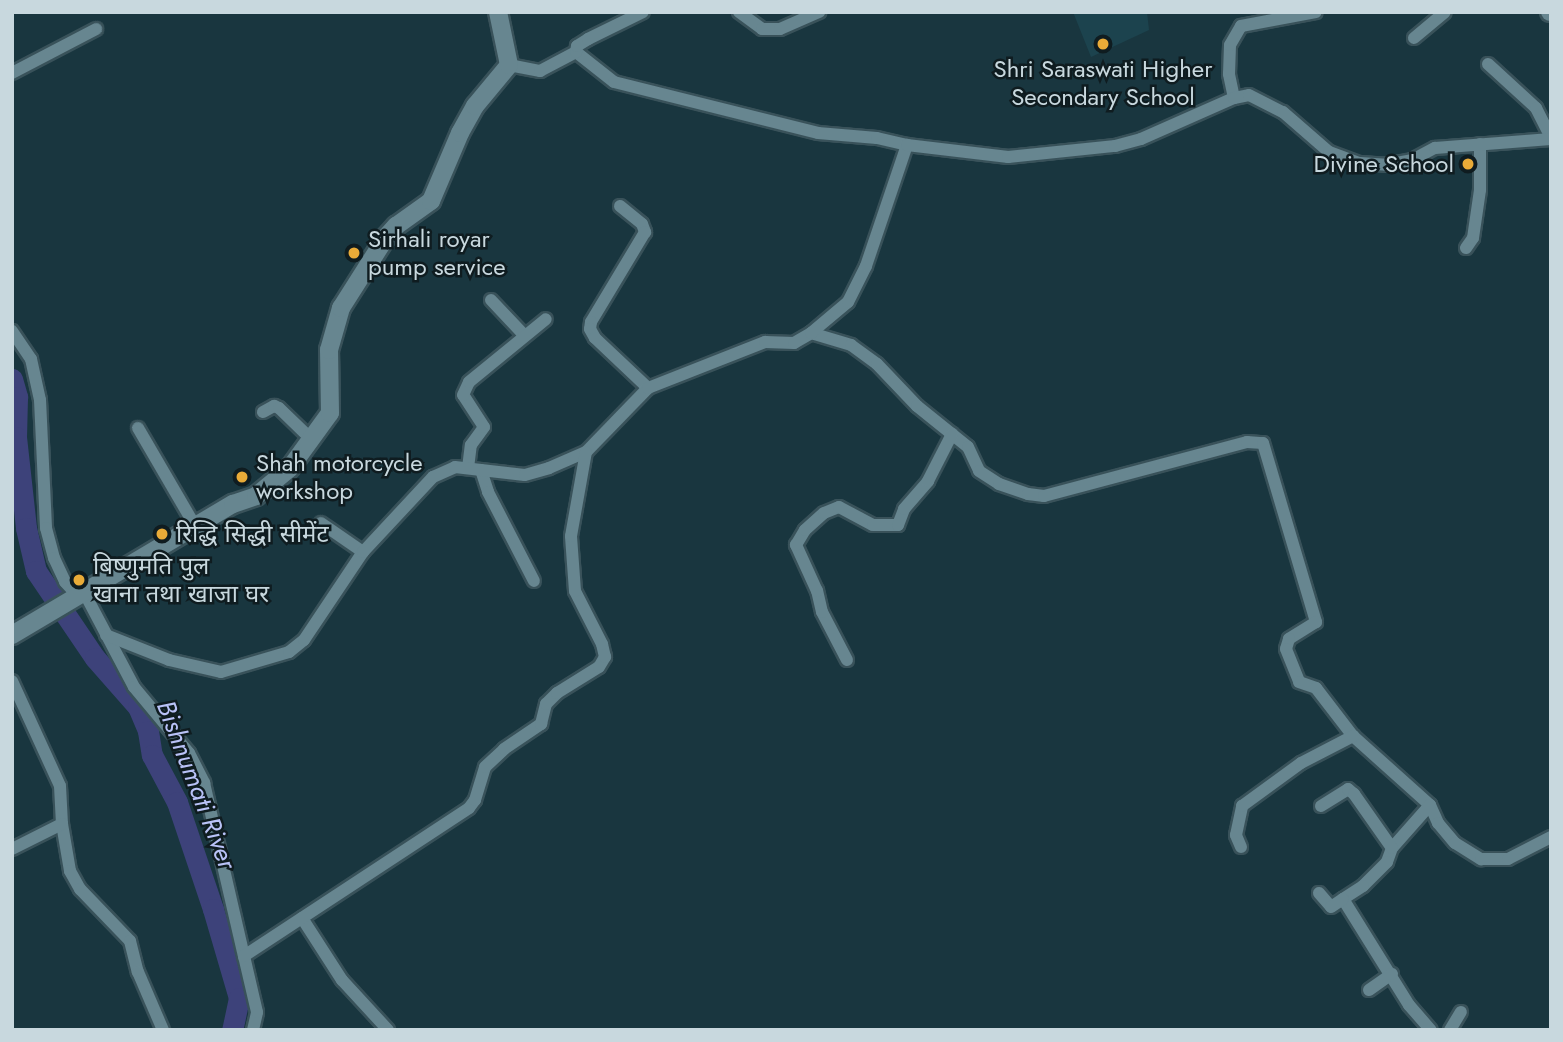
<!DOCTYPE html>
<html>
<head>
<meta charset="utf-8">
<style>
  body { margin:0 }
  #map { position:relative; width:1563px; height:1042px; overflow:hidden; background:#19363f; font-family:Jost,"Noto Sans Devanagari",sans-serif }
  div>[style] { position:absolute }
  .built>* { inset:0; background:#1c434e }
  .river>* { height:21px; margin:-10.5px; padding:0 10.5px; transform-origin:10.5px; border-radius:10.5px; background:#3d427a }
  .roads { filter:drop-shadow(2px 0 #39525a) drop-shadow(-2px 0 #39525a) drop-shadow(0 2px #39525a) drop-shadow(0 -2px #39525a) }
  .street>* { height:12px; margin:-6px; padding:0 6px; transform-origin:6px; border-radius:6px; background:#678690 }
  .secondary>* { height:18px; margin:-9px; padding:0 9px; transform-origin:9px; border-radius:9px; background:#678690 }
  .dots>* { width:19px; height:19px; translate:-50% -50%; box-sizing:border-box; border:4px solid #0f1c20; border-radius:50% }
  span { translate:-50% -50%; white-space:nowrap; text-align:center; line-height:1.15; -webkit-text-stroke:5px #0f1c20; paint-order:stroke }
  .poi-label { font-size:24px; color:#c8d8de }
  .right { translate:-100% -50%; text-align:right }
  .left { translate:0 -50%; text-align:left }
  .water-label { font-size:26px; color:#b9c2f7; font-style:italic }
  .frame { position:absolute; inset:0; border:14px solid #c8d8de; pointer-events:none }
</style>
</head>
<body>
<div id="map">
  <div class="built">
    <div style="clip-path:polygon(1073px 12px,1147px 12px,1149px 30px,1091px 57px)"></div>
  </div>
  <div class="river">
    <div style="left:12px;top:379px;width:19px;rotate:74deg"></div>
    <div style="left:17px;top:397px;width:40px;rotate:91.4deg"></div>
    <div style="left:16px;top:437px;width:92px;rotate:83.7deg"></div>
    <div style="left:26px;top:528px;width:44px;rotate:76.9deg"></div>
    <div style="left:36px;top:571px;width:105px;rotate:55.9deg"></div>
    <div style="left:95px;top:658px;width:65px;rotate:48.7deg"></div>
    <div style="left:138px;top:707px;width:26px;rotate:67deg"></div>
    <div style="left:148px;top:731px;width:24px;rotate:81deg"></div>
    <div style="left:152px;top:755px;width:53px;rotate:62deg"></div>
    <div style="left:177px;top:802px;width:113px;rotate:71.4deg"></div>
    <div style="left:213px;top:909px;width:93px;rotate:73.7deg"></div>
    <div style="left:239px;top:998px;width:33px;rotate:102deg"></div>
  </div>
  <div class="roads">
    <div class="street">
      <div style="left:739px;top:12px;width:29px;rotate:36deg"></div>
      <div style="left:762px;top:29px;width:18px"></div>
      <div style="left:780px;top:29px;width:43px;rotate:-23.6deg"></div>
      <div style="left:1414px;top:38px;width:40px;rotate:-40deg"></div>
      <div style="left:576px;top:52px;width:48px;rotate:38.3deg"></div>
      <div style="left:614px;top:82px;width:210px;rotate:14deg"></div>
      <div style="left:818px;top:133px;width:59px;rotate:4.8deg"></div>
      <div style="left:877px;top:138px;width:31px;rotate:13deg"></div>
      <div style="left:1488px;top:64px;width:65px;rotate:42.5deg"></div>
      <div style="left:1536px;top:108px;width:33px;rotate:63deg"></div>
      <div style="left:509px;top:65px;width:32px;rotate:11deg"></div>
      <div style="left:540px;top:71px;width:41px;rotate:-27.8deg"></div>
      <div style="left:576px;top:52px;width:6px;rotate:-81deg"></div>
      <div style="left:577px;top:46px;width:13px;rotate:-32deg"></div>
      <div style="left:588px;top:39px;width:61px;rotate:-26.1deg"></div>
      <div style="left:12px;top:73px;width:95px;rotate:-27.6deg"></div>
      <div style="left:1234px;top:98px;width:25px;rotate:-102deg"></div>
      <div style="left:1229px;top:74px;width:29px;rotate:-88deg"></div>
      <div style="left:1230px;top:45px;width:22px;rotate:-60deg"></div>
      <div style="left:1241px;top:26px;width:76px;rotate:-10.6deg"></div>
      <div style="left:620px;top:206px;width:28px;rotate:39deg"></div>
      <div style="left:642px;top:224px;width:9px;rotate:69deg"></div>
      <div style="left:645px;top:232px;width:105px;rotate:121deg"></div>
      <div style="left:591px;top:322px;width:7px;rotate:98deg"></div>
      <div style="left:590px;top:329px;width:10px;rotate:61deg"></div>
      <div style="left:595px;top:338px;width:73px;rotate:43.3deg"></div>
      <div style="left:1466px;top:248px;width:12px;rotate:-55deg"></div>
      <div style="left:1473px;top:238px;width:49px;rotate:-81.7deg"></div>
      <div style="left:1480px;top:190px;width:46px;rotate:-90deg"></div>
      <div style="left:491px;top:300px;width:48px;rotate:46.7deg"></div>
      <div style="left:12px;top:331px;width:34px;rotate:56deg"></div>
      <div style="left:31px;top:359px;width:42px;rotate:77.6deg"></div>
      <div style="left:40px;top:400px;width:128px;rotate:87.3deg"></div>
      <div style="left:46px;top:528px;width:31px;rotate:75deg"></div>
      <div style="left:54px;top:558px;width:26px;rotate:65deg"></div>
      <div style="left:65px;top:582px;width:21px;rotate:47deg"></div>
      <div style="left:811px;top:333px;width:42px;rotate:16.7deg"></div>
      <div style="left:851px;top:345px;width:32px;rotate:36deg"></div>
      <div style="left:877px;top:364px;width:58px;rotate:46.4deg"></div>
      <div style="left:917px;top:406px;width:65px;rotate:38.8deg"></div>
      <div style="left:968px;top:447px;width:26px;rotate:65deg"></div>
      <div style="left:979px;top:471px;width:24px;rotate:33deg"></div>
      <div style="left:999px;top:484px;width:31px;rotate:19deg"></div>
      <div style="left:1028px;top:494px;width:16px;rotate:7deg"></div>
      <div style="left:1044px;top:496px;width:210px;rotate:-14.9deg"></div>
      <div style="left:1247px;top:442px;width:16px;rotate:4deg"></div>
      <div style="left:1263px;top:443px;width:187px;rotate:73.5deg"></div>
      <div style="left:1316px;top:622px;width:32px;rotate:148deg"></div>
      <div style="left:1289px;top:639px;width:10px;rotate:107deg"></div>
      <div style="left:1286px;top:649px;width:35px;rotate:68deg"></div>
      <div style="left:1299px;top:682px;width:18px;rotate:19deg"></div>
      <div style="left:1316px;top:688px;width:61px;rotate:52.4deg"></div>
      <div style="left:1353px;top:736px;width:103px;rotate:41.9deg"></div>
      <div style="left:1430px;top:805px;width:20px;rotate:66deg"></div>
      <div style="left:1438px;top:823px;width:26px;rotate:50deg"></div>
      <div style="left:1455px;top:843px;width:31px;rotate:32deg"></div>
      <div style="left:1481px;top:859px;width:27px"></div>
      <div style="left:1508px;top:859px;width:48px;rotate:-27.1deg"></div>
      <div style="left:263px;top:412px;width:13px;rotate:-29deg"></div>
      <div style="left:274px;top:406px;width:5px;rotate:22deg"></div>
      <div style="left:279px;top:408px;width:43px;rotate:44.1deg"></div>
      <div style="left:138px;top:428px;width:113px;rotate:59.8deg"></div>
      <div style="left:468px;top:468px;width:23px;rotate:-83deg"></div>
      <div style="left:471px;top:445px;width:22px;rotate:-54deg"></div>
      <div style="left:484px;top:427px;width:38px;rotate:-123deg"></div>
      <div style="left:463px;top:395px;width:14px;rotate:-65deg"></div>
      <div style="left:469px;top:382px;width:99px;rotate:-39.3deg"></div>
      <div style="left:481px;top:470px;width:23px;rotate:72deg"></div>
      <div style="left:488px;top:492px;width:100px;rotate:62.7deg"></div>
      <div style="left:321px;top:523px;width:51px;rotate:34.6deg"></div>
      <div style="left:85px;top:594px;width:105px;rotate:62.2deg"></div>
      <div style="left:134px;top:687px;width:86px;rotate:50.2deg"></div>
      <div style="left:189px;top:753px;width:34px;rotate:63deg"></div>
      <div style="left:204px;top:783px;width:178px;rotate:77deg"></div>
      <div style="left:106px;top:635px;width:68px;rotate:21.6deg"></div>
      <div style="left:169px;top:660px;width:53px;rotate:13deg"></div>
      <div style="left:221px;top:672px;width:71px;rotate:-16.4deg"></div>
      <div style="left:289px;top:652px;width:19px;rotate:-39deg"></div>
      <div style="left:304px;top:640px;width:106px;rotate:-56.2deg"></div>
      <div style="left:363px;top:552px;width:103px;rotate:-47deg"></div>
      <div style="left:433px;top:477px;width:24px;rotate:-24deg"></div>
      <div style="left:455px;top:467px;width:70px;rotate:6.5deg"></div>
      <div style="left:525px;top:475px;width:25px;rotate:-16deg"></div>
      <div style="left:549px;top:468px;width:40px;rotate:-23.4deg"></div>
      <div style="left:586px;top:452px;width:89px;rotate:-45.9deg"></div>
      <div style="left:648px;top:388px;width:126px;rotate:-21.5deg"></div>
      <div style="left:765px;top:342px;width:29px;rotate:2deg"></div>
      <div style="left:794px;top:343px;width:20px;rotate:-30deg"></div>
      <div style="left:811px;top:333px;width:48px;rotate:-40deg"></div>
      <div style="left:848px;top:302px;width:40px;rotate:-63.4deg"></div>
      <div style="left:866px;top:266px;width:128px;rotate:-71.3deg"></div>
      <div style="left:907px;top:145px;width:102px;rotate:6.8deg"></div>
      <div style="left:1008px;top:157px;width:108px;rotate:-5.9deg"></div>
      <div style="left:1115px;top:146px;width:27px;rotate:-15deg"></div>
      <div style="left:1141px;top:139px;width:102px;rotate:-23.8deg"></div>
      <div style="left:1234px;top:98px;width:15px;rotate:-11deg"></div>
      <div style="left:1249px;top:95px;width:38px;rotate:27deg"></div>
      <div style="left:1283px;top:112px;width:61px;rotate:41deg"></div>
      <div style="left:1329px;top:152px;width:33px;rotate:20deg"></div>
      <div style="left:1360px;top:163px;width:26px;rotate:4deg"></div>
      <div style="left:1386px;top:165px;width:26px;rotate:-11deg"></div>
      <div style="left:1412px;top:160px;width:26px;rotate:-28deg"></div>
      <div style="left:1435px;top:148px;width:116px;rotate:-4.4deg"></div>
      <div style="left:847px;top:660px;width:54px;rotate:-117.5deg"></div>
      <div style="left:822px;top:612px;width:22px;rotate:-103deg"></div>
      <div style="left:817px;top:591px;width:51px;rotate:-114.5deg"></div>
      <div style="left:796px;top:545px;width:17px;rotate:-59deg"></div>
      <div style="left:805px;top:530px;width:25px;rotate:-42deg"></div>
      <div style="left:824px;top:513px;width:16px;rotate:-22deg"></div>
      <div style="left:839px;top:507px;width:38px;rotate:28deg"></div>
      <div style="left:873px;top:525px;width:25px"></div>
      <div style="left:898px;top:525px;width:17px;rotate:-69deg"></div>
      <div style="left:904px;top:509px;width:37px;rotate:-49deg"></div>
      <div style="left:928px;top:481px;width:53px;rotate:-62.9deg"></div>
      <div style="left:12px;top:681px;width:115px;rotate:65.4deg"></div>
      <div style="left:60px;top:786px;width:38px;rotate:87deg"></div>
      <div style="left:62px;top:824px;width:48px;rotate:80.3deg"></div>
      <div style="left:70px;top:871px;width:21px;rotate:61deg"></div>
      <div style="left:80px;top:889px;width:72px;rotate:46.1deg"></div>
      <div style="left:130px;top:941px;width:32px;rotate:76deg"></div>
      <div style="left:138px;top:972px;width:63px;rotate:66.7deg"></div>
      <div style="left:1430px;top:805px;width:57px;rotate:131.5deg"></div>
      <div style="left:1392px;top:848px;width:15px;rotate:110deg"></div>
      <div style="left:1387px;top:862px;width:34px;rotate:135deg"></div>
      <div style="left:1363px;top:886px;width:24px;rotate:147deg"></div>
      <div style="left:1343px;top:899px;width:125px;rotate:58.1deg"></div>
      <div style="left:1409px;top:1005px;width:33px;rotate:49deg"></div>
      <div style="left:1321px;top:806px;width:32px;rotate:-32deg"></div>
      <div style="left:1348px;top:789px;width:8px;rotate:40deg"></div>
      <div style="left:1354px;top:794px;width:66px;rotate:54.9deg"></div>
      <div style="left:1241px;top:847px;width:13px;rotate:-113deg"></div>
      <div style="left:1236px;top:835px;width:30px;rotate:-78deg"></div>
      <div style="left:1242px;top:806px;width:73px;rotate:-36.1deg"></div>
      <div style="left:1301px;top:763px;width:59px;rotate:-27.4deg"></div>
      <div style="left:12px;top:849px;width:56px;rotate:-26.6deg"></div>
      <div style="left:1319px;top:893px;width:18px;rotate:49deg"></div>
      <div style="left:1331px;top:907px;width:14px;rotate:-34deg"></div>
      <div style="left:302px;top:918px;width:74px;rotate:57.2deg"></div>
      <div style="left:342px;top:980px;width:68px;rotate:47.4deg"></div>
      <div style="left:1369px;top:990px;width:28px;rotate:-35deg"></div>
      <div style="left:253px;top:1030px;width:18px;rotate:-77deg"></div>
      <div style="left:257px;top:1012px;width:57px;rotate:-103.1deg"></div>
      <div style="left:244px;top:956px;width:269px;rotate:-33.3deg"></div>
      <div style="left:469px;top:808px;width:10px;rotate:-53deg"></div>
      <div style="left:475px;top:800px;width:34px;rotate:-73deg"></div>
      <div style="left:485px;top:767px;width:26px;rotate:-43deg"></div>
      <div style="left:504px;top:749px;width:45px;rotate:-34deg"></div>
      <div style="left:541px;top:724px;width:21px;rotate:-76deg"></div>
      <div style="left:546px;top:704px;width:16px;rotate:-45deg"></div>
      <div style="left:557px;top:693px;width:49px;rotate:-31.8deg"></div>
      <div style="left:599px;top:667px;width:12px;rotate:-59deg"></div>
      <div style="left:605px;top:657px;width:13px;rotate:-103deg"></div>
      <div style="left:602px;top:644px;width:59px;rotate:-117deg"></div>
      <div style="left:575px;top:591px;width:55px;rotate:-94.2deg"></div>
      <div style="left:571px;top:536px;width:85px;rotate:-79.9deg"></div>
      <div style="left:1450px;top:1030px;width:21px;rotate:-59deg"></div>
    </div>
    <div class="secondary">
      <div style="left:1550px;top:12px;width:1px"></div>
      <div style="left:12px;top:635px;width:257px;rotate:-30.7deg"></div>
      <div style="left:233px;top:504px;width:24px;rotate:-19deg"></div>
      <div style="left:256px;top:496px;width:44px;rotate:-39.5deg"></div>
      <div style="left:290px;top:468px;width:68px;rotate:-54deg"></div>
      <div style="left:330px;top:413px;width:63px;rotate:-90.9deg"></div>
      <div style="left:329px;top:350px;width:44px;rotate:-74.1deg"></div>
      <div style="left:341px;top:308px;width:84px;rotate:-57.6deg"></div>
      <div style="left:386px;top:237px;width:15px;rotate:-48deg"></div>
      <div style="left:396px;top:226px;width:43px;rotate:-35.5deg"></div>
      <div style="left:431px;top:201px;width:74px;rotate:-66.9deg"></div>
      <div style="left:460px;top:133px;width:31px;rotate:-61deg"></div>
      <div style="left:475px;top:106px;width:53px;rotate:-50.3deg"></div>
      <div style="left:509px;top:65px;width:54px;rotate:-101.7deg"></div>
    </div>
  </div>
  <div class="dots">
    <div style="left:1103px;top:44px;background:#e9ab38"></div>
    <div style="left:1468px;top:164px;background:#e9ab38"></div>
    <div style="left:354px;top:253px;background:#e9ab38"></div>
    <div style="left:242px;top:477px;background:#e9ab38"></div>
    <div style="left:162px;top:534px;background:#e9ab38"></div>
    <div style="left:79px;top:580px;background:#e9ab38"></div>
  </div>
  <div class="poi-label">
    <span style="left:1103px;top:83px">Shri Saraswati Higher<br>Secondary School</span>
    <span class="right" style="left:1454px;top:164px">Divine School</span>
    <span class="left" style="left:368px;top:253px">Sirhali royar<br>pump service</span>
    <span class="left" style="left:256px;top:477px">Shah motorcycle<br>workshop</span>
    <span class="left" style="left:176px;top:534px">रिद्धि सिद्धी सीमेंट</span>
    <span class="left" style="left:93px;top:580px">बिष्णुमति पुल<br>खाना तथा खाजा घर</span>
  </div>
  <div class="water-label">
    <span style="left:196px;top:785px;rotate:69deg">Bishnumati River</span>
  </div>
  <div class="frame"></div>
</div>
</body>
</html>
